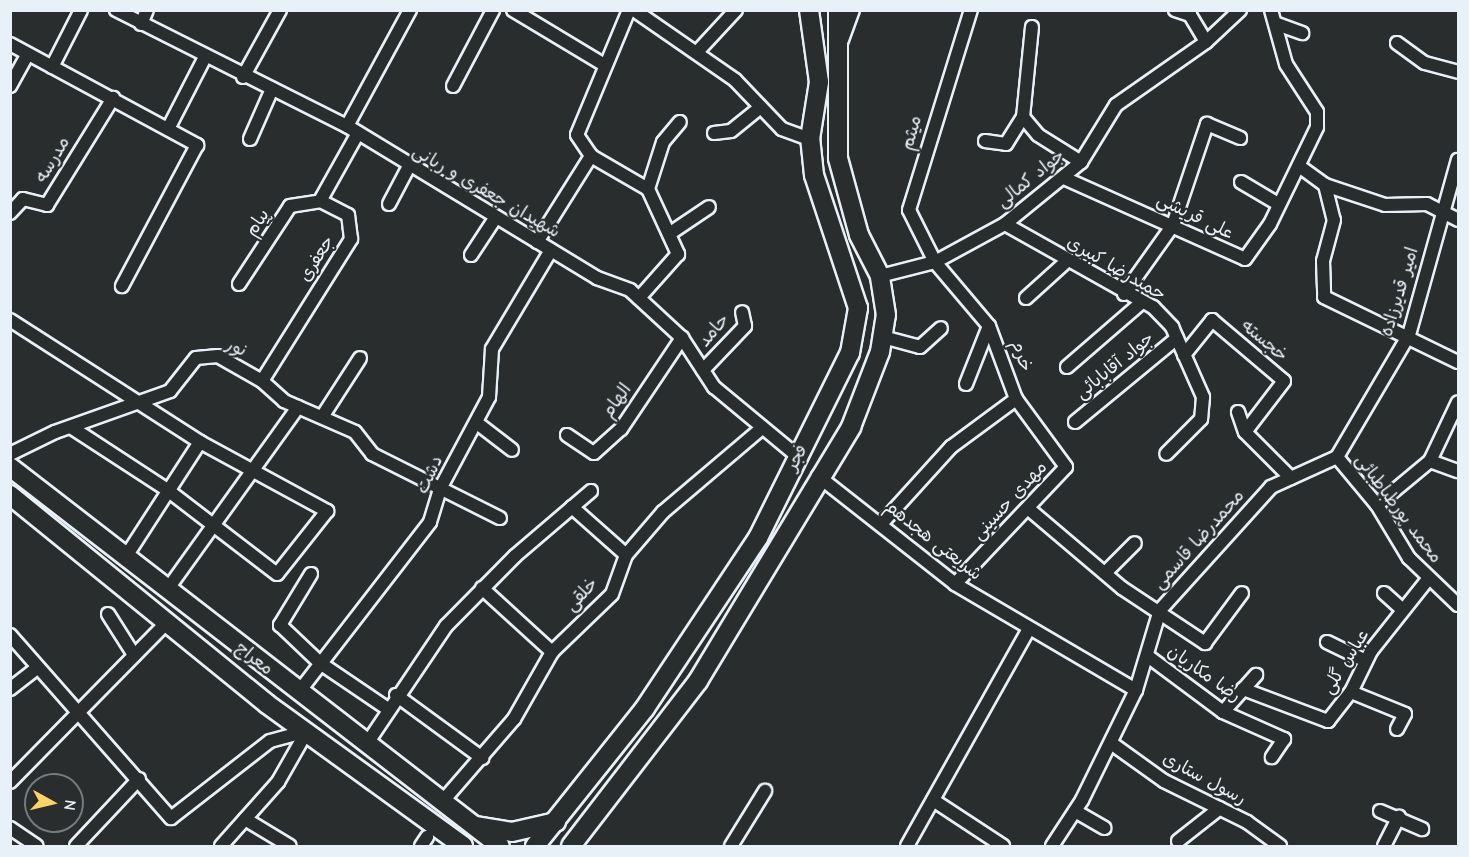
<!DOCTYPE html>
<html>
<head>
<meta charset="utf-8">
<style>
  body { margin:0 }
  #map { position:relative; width:1469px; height:857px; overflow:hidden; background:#2a2d2e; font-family:"Comic Neue","Playpen Sans Arabic",sans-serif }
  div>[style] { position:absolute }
  .roads { filter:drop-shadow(2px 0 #e8f1f8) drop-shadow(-2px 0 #e8f1f8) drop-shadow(0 2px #e8f1f8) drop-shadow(0 -2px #e8f1f8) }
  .minor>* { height:12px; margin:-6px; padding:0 6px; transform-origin:6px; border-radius:6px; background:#2a2d2e }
  .secondary>* { height:18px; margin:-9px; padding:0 9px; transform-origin:9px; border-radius:9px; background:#2a2d2e }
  span { translate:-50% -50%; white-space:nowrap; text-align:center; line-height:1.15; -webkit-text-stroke:4.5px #2a2d2e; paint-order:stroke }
  .street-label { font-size:18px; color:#e8f1f8 }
  .frame { position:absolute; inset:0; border:12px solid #e8f1f8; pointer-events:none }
  .north { position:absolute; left:24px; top:773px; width:60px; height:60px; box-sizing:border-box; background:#2a2d2e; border:2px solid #767b7f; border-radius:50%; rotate:98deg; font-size:16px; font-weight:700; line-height:24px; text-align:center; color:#e8f1f8 }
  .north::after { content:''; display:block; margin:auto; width:21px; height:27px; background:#ffd166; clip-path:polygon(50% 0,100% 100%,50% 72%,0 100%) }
</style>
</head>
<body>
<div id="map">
  <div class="roads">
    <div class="minor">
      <div style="left:116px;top:10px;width:258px;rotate:26.7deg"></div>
      <div style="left:347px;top:126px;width:293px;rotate:31.3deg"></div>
      <div style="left:597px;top:278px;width:35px;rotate:20deg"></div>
      <div style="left:630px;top:290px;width:71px;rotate:42.7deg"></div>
      <div style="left:682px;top:338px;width:59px;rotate:56.9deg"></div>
      <div style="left:714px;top:387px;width:108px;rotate:39.7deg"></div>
      <div style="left:513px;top:10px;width:105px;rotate:31deg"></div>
      <div style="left:629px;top:10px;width:135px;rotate:112.6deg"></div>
      <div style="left:577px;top:135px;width:25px;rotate:56deg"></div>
      <div style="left:591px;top:156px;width:66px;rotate:30.1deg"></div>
      <div style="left:648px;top:189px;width:72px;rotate:65.2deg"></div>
      <div style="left:678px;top:254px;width:59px;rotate:131.6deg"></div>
      <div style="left:634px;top:10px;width:123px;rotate:34.7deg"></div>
      <div style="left:735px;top:80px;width:68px;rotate:46.2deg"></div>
      <div style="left:782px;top:129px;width:30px;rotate:20deg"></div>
      <div style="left:1175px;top:10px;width:16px;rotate:18deg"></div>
      <div style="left:1190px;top:15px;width:31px;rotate:59deg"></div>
      <div style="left:141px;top:24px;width:15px;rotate:-67deg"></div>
      <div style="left:1277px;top:24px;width:27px;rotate:20deg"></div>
      <div style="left:1032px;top:27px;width:90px;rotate:95.7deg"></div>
      <div style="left:1023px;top:117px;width:23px;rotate:50deg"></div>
      <div style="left:1038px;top:135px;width:51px;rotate:32.1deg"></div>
      <div style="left:842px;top:40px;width:32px;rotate:-70deg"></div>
      <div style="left:1397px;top:43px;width:34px;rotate:36deg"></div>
      <div style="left:1425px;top:63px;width:34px;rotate:15deg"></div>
      <div style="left:10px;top:44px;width:213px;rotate:28.4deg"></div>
      <div style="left:197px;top:145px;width:160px;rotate:118deg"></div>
      <div style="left:698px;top:51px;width:56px;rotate:-47.2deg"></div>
      <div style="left:52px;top:67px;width:64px;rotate:-63deg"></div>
      <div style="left:243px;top:77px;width:77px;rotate:-61.1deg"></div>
      <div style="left:10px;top:86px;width:35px;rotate:-61deg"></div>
      <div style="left:453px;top:86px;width:86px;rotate:-62.2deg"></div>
      <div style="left:347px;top:126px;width:132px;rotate:-61.5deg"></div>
      <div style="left:168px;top:129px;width:81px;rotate:-62.8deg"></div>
      <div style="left:714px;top:133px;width:17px;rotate:-7deg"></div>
      <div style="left:731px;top:131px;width:38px;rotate:-39deg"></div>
      <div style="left:250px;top:139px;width:55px;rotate:-66.3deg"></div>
      <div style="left:985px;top:141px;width:21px;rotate:8deg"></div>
      <div style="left:1006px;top:144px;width:32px;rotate:-58deg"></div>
      <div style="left:1299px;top:166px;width:32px;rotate:36deg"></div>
      <div style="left:1325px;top:185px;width:36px;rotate:76deg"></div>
      <div style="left:1334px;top:220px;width:42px;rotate:105deg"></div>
      <div style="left:1323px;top:261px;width:36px;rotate:88deg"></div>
      <div style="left:1324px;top:297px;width:149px;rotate:25.9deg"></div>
      <div style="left:1064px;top:178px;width:198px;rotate:24.1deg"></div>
      <div style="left:1245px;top:259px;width:43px;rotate:-54.5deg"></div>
      <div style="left:1270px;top:224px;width:108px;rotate:-64.1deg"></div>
      <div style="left:1317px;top:127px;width:15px;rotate:-90deg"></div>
      <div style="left:1317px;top:112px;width:57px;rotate:-122.9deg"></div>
      <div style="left:1286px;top:64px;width:56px;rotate:-105.5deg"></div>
      <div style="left:1241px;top:182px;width:43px;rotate:30.7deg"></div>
      <div style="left:1325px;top:185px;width:63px;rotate:18.4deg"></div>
      <div style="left:1385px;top:205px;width:42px;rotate:-1.4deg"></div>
      <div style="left:1427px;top:204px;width:35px;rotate:27deg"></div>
      <div style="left:648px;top:189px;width:49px;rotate:-72.3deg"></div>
      <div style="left:663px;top:142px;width:26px;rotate:-50deg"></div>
      <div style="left:389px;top:204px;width:41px;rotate:-62.2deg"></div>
      <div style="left:10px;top:213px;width:19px;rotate:-47deg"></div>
      <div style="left:23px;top:199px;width:25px;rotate:14deg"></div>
      <div style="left:47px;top:205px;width:126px;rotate:-58.3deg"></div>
      <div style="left:1005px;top:224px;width:170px;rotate:29.3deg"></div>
      <div style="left:1153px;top:307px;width:28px;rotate:46deg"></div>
      <div style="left:1172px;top:327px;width:77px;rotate:66.1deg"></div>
      <div style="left:1203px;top:397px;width:22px;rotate:95deg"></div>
      <div style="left:1201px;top:419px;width:49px;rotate:135deg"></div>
      <div style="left:669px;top:234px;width:48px;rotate:-34deg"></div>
      <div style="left:537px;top:242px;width:102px;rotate:-57.9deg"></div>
      <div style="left:471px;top:255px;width:45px;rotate:-56.7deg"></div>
      <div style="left:880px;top:276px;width:57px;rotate:-14.3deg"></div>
      <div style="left:935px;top:262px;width:80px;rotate:-28.5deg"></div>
      <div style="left:1005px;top:224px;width:98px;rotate:-39.2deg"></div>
      <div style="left:1081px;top:162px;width:67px;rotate:-58.4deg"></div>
      <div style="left:1116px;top:105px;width:110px;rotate:-35deg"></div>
      <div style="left:1206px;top:42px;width:47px;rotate:-43.3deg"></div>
      <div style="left:239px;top:284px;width:93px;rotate:-56.8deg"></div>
      <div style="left:290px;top:206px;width:30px;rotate:-9deg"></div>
      <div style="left:1124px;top:294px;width:85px;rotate:-54.6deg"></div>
      <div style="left:1173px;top:225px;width:107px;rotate:-71.4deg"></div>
      <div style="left:1207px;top:124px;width:36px;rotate:23deg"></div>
      <div style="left:1026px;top:298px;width:55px;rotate:-42.1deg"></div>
      <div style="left:10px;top:320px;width:226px;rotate:32.7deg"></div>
      <div style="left:200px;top:442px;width:145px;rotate:28.5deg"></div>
      <div style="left:327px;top:511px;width:80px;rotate:128.4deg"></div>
      <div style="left:277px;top:574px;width:136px;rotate:-142.5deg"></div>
      <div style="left:169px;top:491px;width:117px;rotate:-146.9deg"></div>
      <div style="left:883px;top:337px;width:38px;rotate:15deg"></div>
      <div style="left:920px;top:347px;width:28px;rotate:-42deg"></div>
      <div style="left:1184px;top:355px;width:45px;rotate:-51.3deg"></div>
      <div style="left:1212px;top:320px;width:94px;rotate:40.3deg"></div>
      <div style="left:1284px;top:381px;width:64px;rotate:127.4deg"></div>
      <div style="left:1245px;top:432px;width:65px;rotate:45deg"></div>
      <div style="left:1067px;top:367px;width:99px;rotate:-40.9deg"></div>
      <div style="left:703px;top:370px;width:61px;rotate:-46.3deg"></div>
      <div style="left:745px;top:326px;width:14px;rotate:-102deg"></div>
      <div style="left:262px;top:381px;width:168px;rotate:-57.9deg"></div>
      <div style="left:351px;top:239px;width:24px;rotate:-97deg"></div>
      <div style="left:348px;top:215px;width:31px;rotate:-153deg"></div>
      <div style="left:320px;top:201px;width:78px;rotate:-60.8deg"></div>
      <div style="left:966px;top:384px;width:62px;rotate:-68.4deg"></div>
      <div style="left:1238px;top:412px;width:21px;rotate:71deg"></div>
      <div style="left:322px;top:417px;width:70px;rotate:-57.2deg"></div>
      <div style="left:1075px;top:422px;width:132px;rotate:-39.5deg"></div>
      <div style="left:477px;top:423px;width:44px;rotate:37.6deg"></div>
      <div style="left:567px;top:435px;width:32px;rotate:34deg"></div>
      <div style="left:594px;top:453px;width:36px;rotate:-42deg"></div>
      <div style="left:621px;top:429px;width:110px;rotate:-56.2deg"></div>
      <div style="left:10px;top:454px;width:50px;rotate:-26.1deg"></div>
      <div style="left:55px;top:432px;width:122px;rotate:-19.6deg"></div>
      <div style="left:170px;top:391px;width:42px;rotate:-51.8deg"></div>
      <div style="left:196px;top:358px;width:22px;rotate:-5deg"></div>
      <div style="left:218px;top:356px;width:51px;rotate:29.6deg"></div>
      <div style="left:262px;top:381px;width:30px;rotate:42deg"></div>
      <div style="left:284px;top:401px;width:77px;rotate:23.6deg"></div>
      <div style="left:355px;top:432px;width:28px;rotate:52deg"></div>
      <div style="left:372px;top:454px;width:143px;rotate:26.6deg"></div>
      <div style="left:1337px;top:457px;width:142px;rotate:-59.5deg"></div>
      <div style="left:1409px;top:335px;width:182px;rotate:-74.4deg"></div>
      <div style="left:1337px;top:457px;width:62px;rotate:50.2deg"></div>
      <div style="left:1377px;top:505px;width:62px;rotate:58.9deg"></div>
      <div style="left:1409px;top:558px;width:68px;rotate:43.8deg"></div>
      <div style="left:1430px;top:461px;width:30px;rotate:20deg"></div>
      <div style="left:818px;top:476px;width:174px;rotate:38.2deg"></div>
      <div style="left:955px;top:584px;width:210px;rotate:30.4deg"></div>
      <div style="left:1377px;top:505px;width:69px;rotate:-39.7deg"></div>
      <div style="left:1430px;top:461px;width:65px;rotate:-64.6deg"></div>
      <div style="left:572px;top:507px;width:72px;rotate:41.6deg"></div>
      <div style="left:1030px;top:510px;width:121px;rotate:40.3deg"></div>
      <div style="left:1122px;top:588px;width:100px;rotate:33.5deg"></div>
      <div style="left:1205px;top:643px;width:62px;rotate:-53.5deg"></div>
      <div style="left:882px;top:523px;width:103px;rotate:-47.8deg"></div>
      <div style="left:951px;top:447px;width:81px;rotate:-36.4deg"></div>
      <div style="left:125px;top:558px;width:138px;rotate:-57.1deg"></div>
      <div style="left:1105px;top:573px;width:42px;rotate:-45deg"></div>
      <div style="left:311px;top:574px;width:60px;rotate:121.3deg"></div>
      <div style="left:280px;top:625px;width:55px;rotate:43.5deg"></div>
      <div style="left:320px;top:663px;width:82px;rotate:34.1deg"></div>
      <div style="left:955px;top:584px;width:161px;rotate:-46.5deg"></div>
      <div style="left:1066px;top:467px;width:84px;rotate:-126.3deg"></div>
      <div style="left:1016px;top:399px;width:78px;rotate:-110.3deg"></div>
      <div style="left:989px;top:326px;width:84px;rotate:-130.2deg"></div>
      <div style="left:935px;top:262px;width:58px;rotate:-116.6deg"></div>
      <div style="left:909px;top:210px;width:209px;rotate:-72.8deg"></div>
      <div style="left:482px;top:588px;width:95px;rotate:42.4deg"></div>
      <div style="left:167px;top:590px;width:225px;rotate:-54.4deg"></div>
      <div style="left:1384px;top:593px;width:25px;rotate:42deg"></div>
      <div style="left:108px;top:614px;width:49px;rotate:57.6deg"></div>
      <div style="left:10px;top:635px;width:244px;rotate:48.7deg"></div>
      <div style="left:171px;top:818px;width:125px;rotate:-37.9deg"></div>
      <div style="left:270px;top:741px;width:38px;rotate:-15deg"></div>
      <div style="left:1327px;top:642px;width:43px;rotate:26deg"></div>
      <div style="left:1149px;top:657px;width:92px;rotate:36.6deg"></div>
      <div style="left:1223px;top:712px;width:67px;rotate:23.9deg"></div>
      <div style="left:1284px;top:739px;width:22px;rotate:124deg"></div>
      <div style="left:10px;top:689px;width:33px;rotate:-38deg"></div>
      <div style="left:1243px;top:689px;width:91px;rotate:20.6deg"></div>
      <div style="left:1328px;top:721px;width:37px;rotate:-52deg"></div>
      <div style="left:1351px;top:692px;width:46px;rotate:-64deg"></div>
      <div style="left:1371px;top:651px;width:92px;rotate:-51.6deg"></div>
      <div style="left:1351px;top:692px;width:58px;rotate:22.2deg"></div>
      <div style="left:1405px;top:714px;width:17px;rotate:118deg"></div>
      <div style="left:298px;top:693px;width:216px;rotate:-52.3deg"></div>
      <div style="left:430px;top:522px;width:37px;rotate:-73deg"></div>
      <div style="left:441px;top:487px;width:102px;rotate:-61.9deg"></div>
      <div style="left:489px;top:397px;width:48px;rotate:-86.4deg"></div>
      <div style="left:492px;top:349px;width:115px;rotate:-59.2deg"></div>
      <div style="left:396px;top:695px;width:107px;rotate:36.2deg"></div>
      <div style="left:1223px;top:712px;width:50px;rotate:-48.3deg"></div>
      <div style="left:368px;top:742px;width:140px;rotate:-56.1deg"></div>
      <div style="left:446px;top:626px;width:98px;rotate:-45.4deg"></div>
      <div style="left:515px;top:556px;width:100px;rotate:-40.5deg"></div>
      <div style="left:1111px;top:743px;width:65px;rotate:35.6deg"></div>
      <div style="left:1164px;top:781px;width:93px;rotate:26.3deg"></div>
      <div style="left:1247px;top:822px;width:41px;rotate:36deg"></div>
      <div style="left:10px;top:782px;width:223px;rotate:-45.5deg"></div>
      <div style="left:933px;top:800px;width:84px;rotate:33.3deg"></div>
      <div style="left:442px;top:802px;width:110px;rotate:-49.1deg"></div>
      <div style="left:514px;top:719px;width:77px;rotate:-60.4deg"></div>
      <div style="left:552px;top:652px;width:83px;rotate:-44deg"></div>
      <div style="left:612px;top:594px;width:41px;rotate:-70.3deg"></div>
      <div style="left:626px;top:555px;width:57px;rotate:-49.3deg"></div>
      <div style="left:663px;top:512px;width:130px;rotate:-40.3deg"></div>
      <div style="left:1075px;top:811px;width:34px;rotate:30deg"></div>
      <div style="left:1380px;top:811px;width:46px;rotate:23.2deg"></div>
      <div style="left:245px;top:819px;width:52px;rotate:31deg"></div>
      <div style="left:10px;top:828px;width:32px;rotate:34deg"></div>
      <div style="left:1178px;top:841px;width:53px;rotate:-38.2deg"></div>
      <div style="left:76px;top:846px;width:92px;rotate:-46.8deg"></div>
      <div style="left:221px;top:846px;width:86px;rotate:-48.3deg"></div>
      <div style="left:278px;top:782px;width:59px;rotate:-60.4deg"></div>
      <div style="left:421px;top:846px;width:11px;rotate:-56deg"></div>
      <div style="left:731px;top:846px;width:65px;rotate:-58.3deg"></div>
      <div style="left:907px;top:846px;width:249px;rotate:-60.7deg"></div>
      <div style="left:1052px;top:846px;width:55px;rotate:-56.9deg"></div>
      <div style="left:1082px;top:800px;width:123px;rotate:-63.9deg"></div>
      <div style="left:1136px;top:690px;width:84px;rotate:-73.3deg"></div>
      <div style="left:1160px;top:610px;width:166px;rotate:-47.9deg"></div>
      <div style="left:1271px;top:487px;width:72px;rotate:-24.4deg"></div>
      <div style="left:1384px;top:846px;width:33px;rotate:-63deg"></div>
    </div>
    <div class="secondary">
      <div style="left:10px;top:467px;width:619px;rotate:37.72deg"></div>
      <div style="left:10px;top:495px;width:331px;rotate:39.1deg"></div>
      <div style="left:267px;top:704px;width:242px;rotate:35.9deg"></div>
      <div style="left:475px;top:826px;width:37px;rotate:9deg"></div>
      <div style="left:512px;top:832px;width:45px;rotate:-12.8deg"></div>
      <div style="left:535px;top:846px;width:176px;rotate:-51.4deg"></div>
      <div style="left:645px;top:708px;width:204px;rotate:-56.4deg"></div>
      <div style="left:758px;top:538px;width:207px;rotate:-63.6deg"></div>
      <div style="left:850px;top:353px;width:46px;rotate:-79.9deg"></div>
      <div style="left:858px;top:308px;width:140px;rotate:-108.3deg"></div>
      <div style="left:814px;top:175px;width:36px;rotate:-96deg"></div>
      <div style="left:810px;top:139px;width:58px;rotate:-81deg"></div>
      <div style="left:819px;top:82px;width:73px;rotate:-97.9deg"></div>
      <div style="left:571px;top:846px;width:208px;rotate:-52.4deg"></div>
      <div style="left:698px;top:681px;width:297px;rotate:-58.9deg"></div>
      <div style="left:851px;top:427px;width:80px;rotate:-68.9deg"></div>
      <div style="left:880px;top:352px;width:37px;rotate:-81deg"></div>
      <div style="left:886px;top:315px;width:39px;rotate:-99deg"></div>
      <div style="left:880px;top:276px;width:46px;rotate:-117.1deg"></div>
      <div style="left:859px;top:235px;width:80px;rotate:-105.3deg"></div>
      <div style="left:838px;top:158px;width:148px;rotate:-90deg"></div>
    </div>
  </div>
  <div class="street-label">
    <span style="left:912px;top:133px;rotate:-74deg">میثم</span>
    <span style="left:53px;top:160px;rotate:-59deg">مدرسه</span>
    <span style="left:1031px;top:179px;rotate:-39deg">جواد کمالی</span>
    <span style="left:486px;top:192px;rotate:30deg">شهیدان جعفری و ربانی</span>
    <span style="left:1195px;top:217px;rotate:26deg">علی قریشی</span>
    <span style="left:258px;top:223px;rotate:-57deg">پیام</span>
    <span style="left:317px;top:259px;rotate:-58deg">جعفری</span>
    <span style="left:1116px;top:269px;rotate:30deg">حمیدرضا کبیری</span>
    <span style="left:1400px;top:292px;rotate:-73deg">امیر قدیرزاده</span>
    <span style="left:714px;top:331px;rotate:-50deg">حامد</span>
    <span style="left:1264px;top:341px;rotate:40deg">خجسته</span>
    <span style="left:236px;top:348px;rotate:24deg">نور</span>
    <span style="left:1021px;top:356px;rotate:71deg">خرم</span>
    <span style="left:1115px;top:366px;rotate:-39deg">جواد آقابابائی</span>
    <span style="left:617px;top:401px;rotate:-54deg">الهام</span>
    <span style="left:797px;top:458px;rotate:-62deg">فجر</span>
    <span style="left:430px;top:475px;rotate:-65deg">دشت</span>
    <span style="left:1010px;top:501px;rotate:-47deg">مهدی حسینی</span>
    <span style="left:1398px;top:509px;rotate:53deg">محمد پورطباطبائی</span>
    <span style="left:1199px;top:540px;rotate:-48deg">محمدرضا قاسمی</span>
    <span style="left:933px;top:541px;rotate:38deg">شریعتی هجدهم</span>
    <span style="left:582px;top:595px;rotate:-47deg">خلقی</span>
    <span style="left:254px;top:659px;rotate:38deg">معراج</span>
    <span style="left:1346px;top:662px;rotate:-58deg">عباس گلی</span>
    <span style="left:1204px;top:674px;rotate:35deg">رضا مکاریان</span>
    <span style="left:1204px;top:779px;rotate:28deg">رسول ستاری</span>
  </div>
  <div class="frame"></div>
  <div class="north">N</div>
</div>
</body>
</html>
